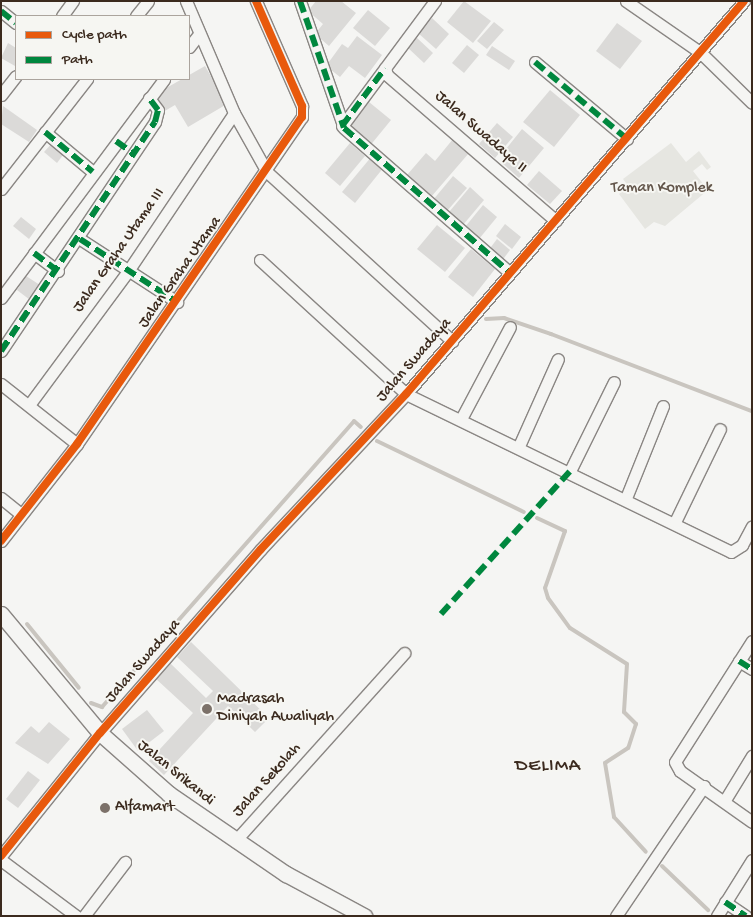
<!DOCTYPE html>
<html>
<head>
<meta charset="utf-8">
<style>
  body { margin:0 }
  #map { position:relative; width:753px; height:917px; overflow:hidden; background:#f5f5f3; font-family:"Gochi Hand",sans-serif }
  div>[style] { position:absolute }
  .green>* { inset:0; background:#e6e6e1 }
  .stream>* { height:4px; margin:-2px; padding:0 2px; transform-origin:2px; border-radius:2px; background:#c9c5bf }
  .building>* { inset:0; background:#dbdad8 }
  .roads { filter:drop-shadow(1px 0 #8a8683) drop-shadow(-1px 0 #8a8683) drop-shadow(0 1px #8a8683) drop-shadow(0 -1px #8a8683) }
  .minor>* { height:11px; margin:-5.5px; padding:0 5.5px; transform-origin:5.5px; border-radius:5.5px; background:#f5f5f3 }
  .secondary>* { height:15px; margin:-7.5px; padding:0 7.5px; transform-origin:7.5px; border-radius:7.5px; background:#f5f5f3 }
  .quiet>* { height:6px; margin-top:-3px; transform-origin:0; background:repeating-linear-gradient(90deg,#00873e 0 12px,transparent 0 18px) }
  .cycleway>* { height:8px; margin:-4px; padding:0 4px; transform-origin:4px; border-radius:4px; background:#e8590c }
  .dots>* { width:14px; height:14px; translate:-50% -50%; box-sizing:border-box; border:2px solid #f6f6f2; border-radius:50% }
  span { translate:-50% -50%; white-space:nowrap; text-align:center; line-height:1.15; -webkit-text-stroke:4px #f6f6f2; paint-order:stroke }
  .street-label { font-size:16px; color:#3b2a1e }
  .park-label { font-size:16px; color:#63564b }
  .poi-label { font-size:16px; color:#3b2a1e }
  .left { translate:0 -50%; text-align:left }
  .quarter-label { font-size:19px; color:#3b2a1e; letter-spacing:1px }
  .frame { position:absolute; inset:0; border:2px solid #3b2a1e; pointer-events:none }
  .legend { position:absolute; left:15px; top:15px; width:175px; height:65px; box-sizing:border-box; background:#f6f6f2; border:1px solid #aba49d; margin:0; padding:6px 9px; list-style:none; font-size:15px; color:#3b2a1e }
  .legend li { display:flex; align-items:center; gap:10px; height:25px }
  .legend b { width:25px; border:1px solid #aba49d }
</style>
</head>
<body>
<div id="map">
  <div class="green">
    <div style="clip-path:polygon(671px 143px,686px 162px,699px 151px,711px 167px,707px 170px,702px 164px,693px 171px,708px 190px,665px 226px,654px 222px,645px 229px,619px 194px,628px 186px,623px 179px)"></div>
  </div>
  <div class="stream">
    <div style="left:486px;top:319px;width:18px;rotate:-3deg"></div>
    <div style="left:504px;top:318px;width:50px;rotate:18.8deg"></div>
    <div style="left:551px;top:334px;width:215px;rotate:21deg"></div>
    <div style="left:377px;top:441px;width:163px;rotate:25.8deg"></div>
    <div style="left:537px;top:518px;width:31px;rotate:25deg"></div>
    <div style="left:565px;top:531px;width:60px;rotate:109.3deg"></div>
    <div style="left:545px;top:588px;width:10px;rotate:73deg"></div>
    <div style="left:548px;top:598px;width:37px;rotate:54deg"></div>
    <div style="left:570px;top:628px;width:67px;rotate:32.3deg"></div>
    <div style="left:627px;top:664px;width:48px;rotate:93.6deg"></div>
    <div style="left:624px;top:712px;width:17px;rotate:45deg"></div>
    <div style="left:636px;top:724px;width:25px;rotate:108deg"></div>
    <div style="left:628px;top:748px;width:27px;rotate:147deg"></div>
    <div style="left:605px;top:763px;width:55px;rotate:80.5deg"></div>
    <div style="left:614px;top:817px;width:47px;rotate:47.6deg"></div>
    <div style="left:27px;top:624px;width:82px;rotate:50.9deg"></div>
    <div style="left:91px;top:703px;width:12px;rotate:20deg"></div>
    <div style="left:102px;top:707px;width:381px;rotate:-48.6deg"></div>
    <div style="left:354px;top:421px;width:9px;rotate:41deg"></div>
    <div style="left:662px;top:866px;width:64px;rotate:43.7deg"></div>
  </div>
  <div class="building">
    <div style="clip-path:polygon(316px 1px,341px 1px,356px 13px,329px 46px,315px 34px,323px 24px,308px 11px)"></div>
    <div style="clip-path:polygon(464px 1px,491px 21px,473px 43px,447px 22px)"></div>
    <div style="clip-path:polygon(368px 10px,390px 28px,375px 46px,353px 28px)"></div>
    <div style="clip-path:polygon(432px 18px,449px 34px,436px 49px,418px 33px)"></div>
    <div style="clip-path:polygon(494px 22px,504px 30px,487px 49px,477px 41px)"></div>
    <div style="clip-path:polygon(617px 23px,642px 41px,620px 69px,596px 51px)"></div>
    <div style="clip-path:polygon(357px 36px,382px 55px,365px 78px,349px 66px,340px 77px,326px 66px,342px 44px,348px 48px)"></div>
    <div style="clip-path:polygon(416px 37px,433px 53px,424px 63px,407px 47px)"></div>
    <div style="clip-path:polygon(8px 43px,16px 48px,15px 66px,1px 58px)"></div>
    <div style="clip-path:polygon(467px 45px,479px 55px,464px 73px,452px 63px)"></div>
    <div style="clip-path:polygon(492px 46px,515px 61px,509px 70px,486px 55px)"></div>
    <div style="clip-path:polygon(205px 66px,227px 104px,188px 127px,175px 105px,163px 112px,154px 95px)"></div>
    <div style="clip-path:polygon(550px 90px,580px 115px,554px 147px,523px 122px)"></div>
    <div style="clip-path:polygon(369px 102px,391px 120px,369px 147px,347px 129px)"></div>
    <div style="clip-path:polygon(3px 106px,37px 130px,29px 142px,1px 124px)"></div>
    <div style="clip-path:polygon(497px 123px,513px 137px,495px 158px,479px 144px)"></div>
    <div style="clip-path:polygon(522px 129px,544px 148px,519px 178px,502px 163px,511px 153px,506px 149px)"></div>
    <div style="clip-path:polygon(453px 139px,469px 153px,431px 197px,407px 175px,426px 153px,435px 161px)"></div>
    <div style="clip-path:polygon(54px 141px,66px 151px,57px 163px,44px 152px)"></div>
    <div style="clip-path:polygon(350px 143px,365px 156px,340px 186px,325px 173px)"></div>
    <div style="clip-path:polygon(372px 156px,384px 167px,355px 203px,342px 192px)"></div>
    <div style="clip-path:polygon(539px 171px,562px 191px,550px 204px,527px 185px)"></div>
    <div style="clip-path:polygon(453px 176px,467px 188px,447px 211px,433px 200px)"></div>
    <div style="clip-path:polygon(470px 187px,484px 200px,463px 225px,449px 212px)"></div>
    <div style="clip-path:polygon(483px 205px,497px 217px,479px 239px,465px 227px)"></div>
    <div style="clip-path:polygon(21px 217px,36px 229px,29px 239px,13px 226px)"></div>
    <div style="clip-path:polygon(505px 224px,521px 237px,512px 249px,496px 236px)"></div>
    <div style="clip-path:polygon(437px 225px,465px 248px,445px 272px,417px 249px)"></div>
    <div style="clip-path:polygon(497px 239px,510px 250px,501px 262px,488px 251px)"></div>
    <div style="clip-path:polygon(471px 249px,495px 269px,473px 297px,448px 277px)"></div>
    <div style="clip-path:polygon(26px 276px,40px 285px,30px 300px,17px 290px)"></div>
    <div style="clip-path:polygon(191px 642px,269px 718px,255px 732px,228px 706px,164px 775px,149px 761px,193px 713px,155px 678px,170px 663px,206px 698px,213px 691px,177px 657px)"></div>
    <div style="clip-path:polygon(147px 710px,164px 731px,138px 751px,122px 729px)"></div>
    <div style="clip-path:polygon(49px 722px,70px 739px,48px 764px,15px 743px,31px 726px,39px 733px)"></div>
    <div style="clip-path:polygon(28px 771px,40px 780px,18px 808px,6px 799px)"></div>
  </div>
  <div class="roads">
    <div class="minor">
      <div style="left:186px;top:1px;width:122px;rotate:66.8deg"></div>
      <div style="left:234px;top:113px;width:68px;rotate:60.8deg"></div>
      <div style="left:267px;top:172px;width:251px;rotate:42.4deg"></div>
      <div style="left:300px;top:1px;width:134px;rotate:70.9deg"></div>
      <div style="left:344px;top:128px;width:220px;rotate:41.1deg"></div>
      <div style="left:626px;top:1px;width:91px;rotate:34.7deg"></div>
      <div style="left:701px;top:53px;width:71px;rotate:44.4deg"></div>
      <div style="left:1px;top:11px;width:19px;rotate:39deg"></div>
      <div style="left:62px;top:16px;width:19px;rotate:-54deg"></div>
      <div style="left:136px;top:16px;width:19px;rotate:-51deg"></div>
      <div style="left:189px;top:47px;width:16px;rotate:-52deg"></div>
      <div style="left:535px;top:62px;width:120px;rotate:39.9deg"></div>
      <div style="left:385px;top:68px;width:7px;rotate:74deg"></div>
      <div style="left:387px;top:75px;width:223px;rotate:40.8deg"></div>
      <div style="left:1px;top:95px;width:24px;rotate:-52deg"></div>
      <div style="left:342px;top:126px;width:156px;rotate:-53.4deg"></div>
      <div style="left:45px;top:132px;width:62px;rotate:39.8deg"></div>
      <div style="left:1px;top:189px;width:140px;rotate:-52deg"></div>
      <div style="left:80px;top:239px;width:116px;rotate:33deg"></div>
      <div style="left:34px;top:253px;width:30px;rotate:37deg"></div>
      <div style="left:260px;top:260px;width:198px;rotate:42.5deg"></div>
      <div style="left:406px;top:394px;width:361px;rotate:25.9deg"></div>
      <div style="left:731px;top:552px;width:13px;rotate:-32deg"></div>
      <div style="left:742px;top:545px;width:21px;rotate:-62deg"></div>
      <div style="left:1px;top:298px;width:273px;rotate:-53.3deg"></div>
      <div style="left:1px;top:351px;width:276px;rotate:-56.1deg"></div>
      <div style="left:155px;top:122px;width:12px;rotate:-76deg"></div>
      <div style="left:158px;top:110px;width:15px;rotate:-127deg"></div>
      <div style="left:1px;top:384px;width:97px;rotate:38.3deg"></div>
      <div style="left:29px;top:405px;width:167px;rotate:-53.5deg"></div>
      <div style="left:128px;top:271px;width:190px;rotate:-56.1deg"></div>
      <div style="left:461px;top:419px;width:104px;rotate:-62deg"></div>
      <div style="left:519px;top:446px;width:95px;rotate:-65.9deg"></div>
      <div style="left:570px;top:471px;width:99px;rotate:-63.7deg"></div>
      <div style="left:1px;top:498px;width:26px;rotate:39deg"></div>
      <div style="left:626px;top:498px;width:99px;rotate:-68.1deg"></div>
      <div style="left:675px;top:522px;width:103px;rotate:-64.2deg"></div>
      <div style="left:1px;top:541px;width:123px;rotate:-51.9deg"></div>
      <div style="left:77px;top:444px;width:397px;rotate:-55.5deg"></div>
      <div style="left:302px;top:117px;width:11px;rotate:-90deg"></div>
      <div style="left:302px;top:106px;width:115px;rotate:-113.7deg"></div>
      <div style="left:752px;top:641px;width:143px;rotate:122.5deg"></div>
      <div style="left:675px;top:762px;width:10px;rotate:61deg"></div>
      <div style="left:680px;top:771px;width:88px;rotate:35.3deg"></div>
      <div style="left:739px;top:661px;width:15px;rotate:32deg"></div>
      <div style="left:725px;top:800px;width:52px;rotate:-58.5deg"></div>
      <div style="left:235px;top:841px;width:253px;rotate:-48deg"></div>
      <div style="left:1px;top:856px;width:158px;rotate:-51.2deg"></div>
      <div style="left:100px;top:733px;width:244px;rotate:-48.8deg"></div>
      <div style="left:261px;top:549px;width:212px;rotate:-46.9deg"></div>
      <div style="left:406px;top:394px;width:518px;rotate:-49.3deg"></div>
      <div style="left:1px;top:860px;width:94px;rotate:36.7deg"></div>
      <div style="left:725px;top:902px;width:25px;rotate:34deg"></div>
      <div style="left:84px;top:916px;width:68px;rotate:-52.8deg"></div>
      <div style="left:616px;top:916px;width:157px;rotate:-55.9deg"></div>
      <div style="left:717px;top:916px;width:66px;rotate:-58deg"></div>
    </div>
    <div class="secondary">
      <div style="left:1px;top:614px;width:155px;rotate:50.2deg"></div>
      <div style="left:100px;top:733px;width:92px;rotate:41.5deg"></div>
      <div style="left:169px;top:794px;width:142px;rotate:34.4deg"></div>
      <div style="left:286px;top:874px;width:89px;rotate:28.3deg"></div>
    </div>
  </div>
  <div class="quiet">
    <div style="left:300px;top:1px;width:134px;rotate:70.9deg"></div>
    <div style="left:344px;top:128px;width:220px;rotate:41.1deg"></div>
    <div style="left:1px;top:11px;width:19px;rotate:39deg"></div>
    <div style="left:535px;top:62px;width:120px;rotate:39.9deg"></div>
    <div style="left:342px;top:126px;width:72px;rotate:-53.4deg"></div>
    <div style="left:45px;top:132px;width:62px;rotate:39.8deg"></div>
    <div style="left:116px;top:141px;width:22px;rotate:36deg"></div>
    <div style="left:80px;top:239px;width:116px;rotate:33deg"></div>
    <div style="left:34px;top:253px;width:30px;rotate:37deg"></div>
    <div style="left:1px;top:351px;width:276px;rotate:-56.1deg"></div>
    <div style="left:155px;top:122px;width:12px;rotate:-76deg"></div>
    <div style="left:158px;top:110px;width:15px;rotate:-127deg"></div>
    <div style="left:441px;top:614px;width:193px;rotate:-47.9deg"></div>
    <div style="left:739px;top:661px;width:15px;rotate:32deg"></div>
    <div style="left:725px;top:902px;width:25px;rotate:34deg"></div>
  </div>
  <div class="cycleway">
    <div style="left:1px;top:541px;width:123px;rotate:-51.9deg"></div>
    <div style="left:77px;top:444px;width:397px;rotate:-55.5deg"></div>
    <div style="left:302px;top:117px;width:11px;rotate:-90deg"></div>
    <div style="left:302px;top:106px;width:115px;rotate:-113.7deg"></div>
    <div style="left:1px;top:856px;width:158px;rotate:-51.2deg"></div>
    <div style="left:100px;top:733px;width:244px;rotate:-48.8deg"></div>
    <div style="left:261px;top:549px;width:212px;rotate:-46.9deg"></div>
    <div style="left:406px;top:394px;width:518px;rotate:-49.3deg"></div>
  </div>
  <div class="dots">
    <div style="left:207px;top:709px;background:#7c7169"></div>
    <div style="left:105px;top:808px;background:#7c7169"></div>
  </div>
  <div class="street-label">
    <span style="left:480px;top:133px;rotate:41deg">Jalan Swadaya II</span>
    <span style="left:120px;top:251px;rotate:-55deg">Jalan Graha Utama III</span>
    <span style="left:181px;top:273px;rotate:-55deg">Jalan Graha Utama</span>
    <span style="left:415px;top:361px;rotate:-49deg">Jalan Swadaya</span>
    <span style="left:144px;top:662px;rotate:-49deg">Jalan Swadaya</span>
    <span style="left:175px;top:774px;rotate:39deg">Jalan Srikandi</span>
    <span style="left:268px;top:781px;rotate:-48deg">Jalan Sekolah</span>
  </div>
  <div class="park-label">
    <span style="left:662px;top:189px">Taman Komplek</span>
  </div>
  <div class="poi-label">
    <span class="left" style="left:217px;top:709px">Madrasah<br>Diniyah Awaliyah</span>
    <span class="left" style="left:115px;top:808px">Alfamart</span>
  </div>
  <div class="quarter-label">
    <span style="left:548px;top:767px">DELIMA</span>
  </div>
  <div class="frame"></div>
  <ul class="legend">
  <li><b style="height:6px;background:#e8590c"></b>Cycle path</li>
  <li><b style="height:6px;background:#00873e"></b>Path</li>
  </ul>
</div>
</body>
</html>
